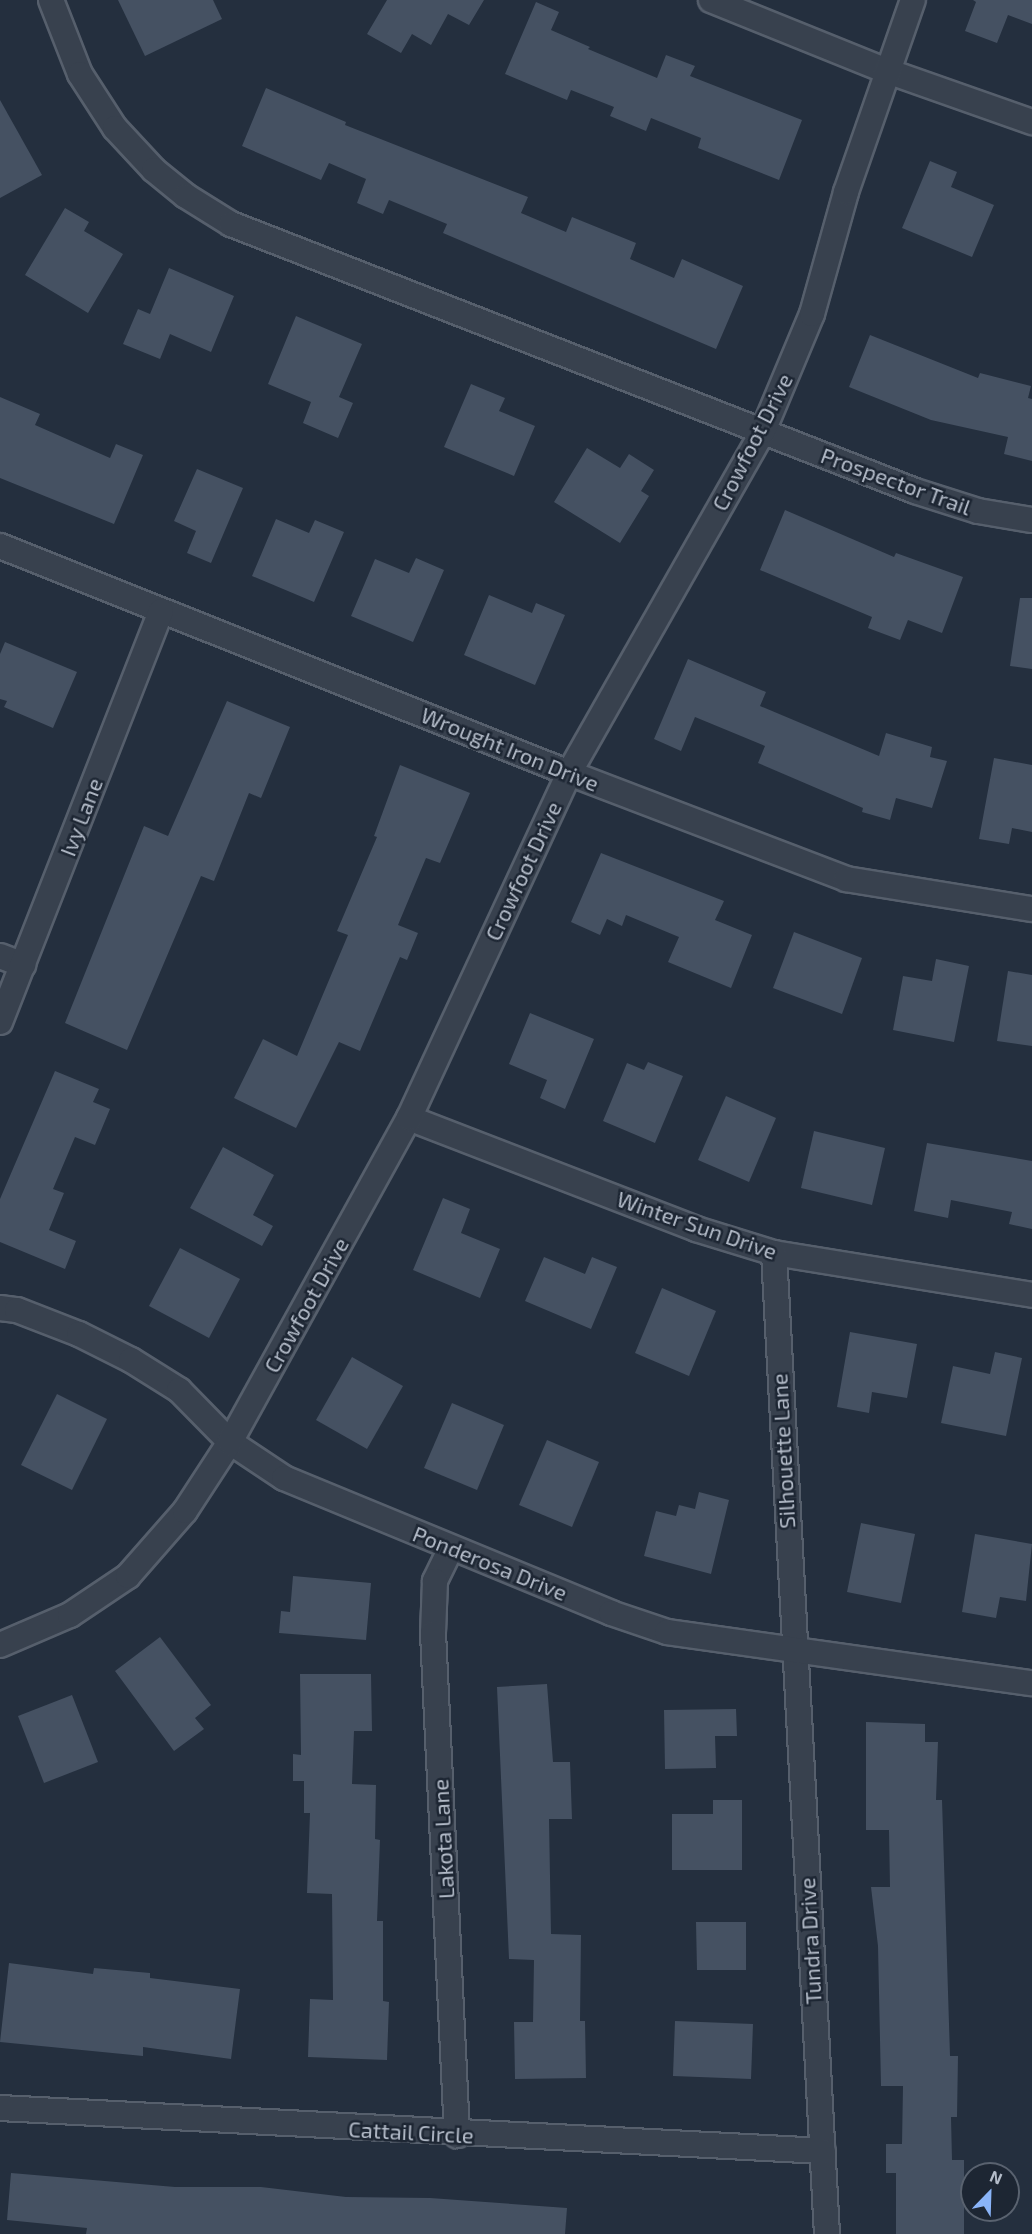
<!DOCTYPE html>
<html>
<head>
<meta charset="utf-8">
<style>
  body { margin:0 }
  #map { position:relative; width:1032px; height:2234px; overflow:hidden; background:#242f3e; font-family:"Exo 2",sans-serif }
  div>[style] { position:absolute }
  .building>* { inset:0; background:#455162 }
  .roads { filter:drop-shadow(2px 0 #565f6c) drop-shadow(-2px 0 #565f6c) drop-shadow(0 2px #565f6c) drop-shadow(0 -2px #565f6c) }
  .street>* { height:24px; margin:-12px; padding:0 12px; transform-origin:12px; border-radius:12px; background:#38414e }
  span { translate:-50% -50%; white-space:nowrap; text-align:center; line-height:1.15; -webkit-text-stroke:5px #1d2633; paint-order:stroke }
  .street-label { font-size:22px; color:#b4bcc9 }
  .north { position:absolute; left:960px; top:2162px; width:60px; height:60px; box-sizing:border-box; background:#1d2633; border:2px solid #59626f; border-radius:50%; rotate:23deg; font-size:16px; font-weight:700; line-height:24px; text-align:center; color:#b4bcc9 }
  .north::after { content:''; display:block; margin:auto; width:21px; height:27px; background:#8ab4f8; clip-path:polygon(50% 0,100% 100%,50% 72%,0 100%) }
</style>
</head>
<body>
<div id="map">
  <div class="building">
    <div style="clip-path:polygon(118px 0,213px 0,222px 19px,145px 56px)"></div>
    <div style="clip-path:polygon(387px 0,484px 0,469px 25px,448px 14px,431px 45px,412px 34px,401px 53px,367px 34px)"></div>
    <div style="clip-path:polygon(973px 0,1032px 0,1032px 24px,1008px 15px,997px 43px,965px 31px,976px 2px)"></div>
    <div style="clip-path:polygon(536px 2px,559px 12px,551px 30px,590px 47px,588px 49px,657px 78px,666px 55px,695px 66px,690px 76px,802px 120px,779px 180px,698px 148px,701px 138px,651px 118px,646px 131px,610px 116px,614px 107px,571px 90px,567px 100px,505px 74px)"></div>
    <div style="clip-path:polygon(266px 88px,346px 122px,345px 125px,528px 197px,521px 213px,566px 232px,572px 217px,636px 243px,630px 259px,674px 278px,682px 259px,743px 286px,716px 349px,443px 233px,447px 224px,389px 200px,383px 214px,357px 203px,366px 179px,329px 163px,321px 180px,242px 146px)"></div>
    <div style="clip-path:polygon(0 100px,42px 175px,0 198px)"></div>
    <div style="clip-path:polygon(930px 161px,957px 172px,951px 187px,994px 205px,972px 257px,902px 228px)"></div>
    <div style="clip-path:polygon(65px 208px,89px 222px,84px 231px,123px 254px,88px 313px,25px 275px)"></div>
    <div style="clip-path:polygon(169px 268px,234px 296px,211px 352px,170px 334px,160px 359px,123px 344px,138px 309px,150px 314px)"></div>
    <div style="clip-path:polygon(296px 316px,362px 344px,339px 397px,353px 403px,338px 438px,303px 423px,311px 402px,268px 384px)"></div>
    <div style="clip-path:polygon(870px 335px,978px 378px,980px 373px,1031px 386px,1028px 398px,1032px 399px,1032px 461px,1004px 454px,1008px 437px,931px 420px,849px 387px)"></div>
    <div style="clip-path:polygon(471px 384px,505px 398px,499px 411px,535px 426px,514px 476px,444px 447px)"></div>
    <div style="clip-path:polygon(0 397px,40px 414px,35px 425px,110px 458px,116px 444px,143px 455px,114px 524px,0 478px)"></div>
    <div style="clip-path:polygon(587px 448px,620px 468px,629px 454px,654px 470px,641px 491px,649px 496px,620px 543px,554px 502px)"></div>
    <div style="clip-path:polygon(197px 469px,243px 488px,211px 563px,187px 553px,196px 531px,174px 521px)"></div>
    <div style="clip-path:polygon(785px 510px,894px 557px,896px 553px,963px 577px,942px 633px,908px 620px,900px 640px,868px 628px,872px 617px,760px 570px)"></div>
    <div style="clip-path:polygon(276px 519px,309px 533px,315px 520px,344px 532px,314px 602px,252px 576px)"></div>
    <div style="clip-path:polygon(416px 558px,444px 570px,413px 642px,351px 616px,375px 559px,409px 573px)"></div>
    <div style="clip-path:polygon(489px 595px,532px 613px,536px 603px,565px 615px,535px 685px,464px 655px)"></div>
    <div style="clip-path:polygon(1020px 598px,1032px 598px,1032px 669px,1010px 666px)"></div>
    <div style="clip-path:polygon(5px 642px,77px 672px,53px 728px,4px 707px,7px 701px,0 699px,0 654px)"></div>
    <div style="clip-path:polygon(688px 659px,766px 692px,760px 706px,879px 756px,886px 733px,932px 747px,930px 757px,947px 761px,932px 808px,896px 798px,890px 820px,862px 812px,863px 808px,758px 763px,765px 746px,695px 717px,681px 751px,654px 739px)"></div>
    <div style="clip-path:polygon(227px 701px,290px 727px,261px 798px,249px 793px,214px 881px,201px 876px,127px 1050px,65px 1023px,144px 826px,168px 836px)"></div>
    <div style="clip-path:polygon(994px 758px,1032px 765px,1032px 832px,1012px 828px,1009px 844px,979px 839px)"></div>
    <div style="clip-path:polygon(400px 765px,470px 793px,440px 863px,426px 858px,398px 925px,418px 933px,407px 960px,400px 957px,360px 1051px,339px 1042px,296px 1128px,234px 1098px,263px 1039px,297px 1056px,348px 935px,337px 931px,377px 837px,374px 836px)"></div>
    <div style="clip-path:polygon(601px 853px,724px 901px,715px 920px,752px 935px,731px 988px,668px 962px,679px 937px,626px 915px,622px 926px,607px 919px,600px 935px,571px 922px)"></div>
    <div style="clip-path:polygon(794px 932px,862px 958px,842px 1014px,773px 988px)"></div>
    <div style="clip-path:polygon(936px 959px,969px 966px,954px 1042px,893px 1030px,903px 976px,932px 981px)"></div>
    <div style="clip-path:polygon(1008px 971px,1032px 975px,1032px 1046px,997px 1041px)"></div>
    <div style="clip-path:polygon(530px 1013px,594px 1039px,565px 1109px,540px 1098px,547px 1080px,509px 1064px)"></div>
    <div style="clip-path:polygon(648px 1062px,683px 1076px,655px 1143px,603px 1121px,627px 1063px,644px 1070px)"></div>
    <div style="clip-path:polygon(55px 1071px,99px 1089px,93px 1102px,110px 1109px,95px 1145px,75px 1137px,53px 1189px,64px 1193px,49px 1230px,76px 1241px,65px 1269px,0 1242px,0 1199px)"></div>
    <div style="clip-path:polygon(726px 1096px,776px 1118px,749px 1182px,698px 1160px)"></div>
    <div style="clip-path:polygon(814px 1131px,885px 1148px,872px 1205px,801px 1188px)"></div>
    <div style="clip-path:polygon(927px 1143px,1032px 1161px,1032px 1229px,1009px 1224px,1012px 1212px,951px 1200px,948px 1218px,914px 1211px)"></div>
    <div style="clip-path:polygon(223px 1147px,274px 1175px,253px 1215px,273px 1226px,262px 1246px,190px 1208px)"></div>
    <div style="clip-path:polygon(443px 1198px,470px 1209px,461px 1233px,500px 1249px,480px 1298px,413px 1270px)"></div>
    <div style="clip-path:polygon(180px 1248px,240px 1279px,209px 1338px,149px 1306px)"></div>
    <div style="clip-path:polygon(544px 1257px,585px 1274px,592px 1257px,617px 1267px,591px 1329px,525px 1301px)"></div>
    <div style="clip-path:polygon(662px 1288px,716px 1311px,689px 1376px,635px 1353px)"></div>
    <div style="clip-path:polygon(850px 1332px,917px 1344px,907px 1398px,872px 1392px,869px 1413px,837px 1407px)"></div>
    <div style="clip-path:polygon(995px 1352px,1022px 1358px,1006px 1436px,941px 1423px,953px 1366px,990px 1374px)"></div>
    <div style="clip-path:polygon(352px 1357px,403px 1386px,367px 1449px,316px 1420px)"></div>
    <div style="clip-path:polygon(57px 1394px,107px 1419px,72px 1490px,21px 1465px)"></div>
    <div style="clip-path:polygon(452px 1403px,504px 1425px,477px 1490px,424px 1468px)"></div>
    <div style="clip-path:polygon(547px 1440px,599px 1462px,572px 1527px,519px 1505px)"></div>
    <div style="clip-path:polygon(699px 1492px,729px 1500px,711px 1574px,644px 1556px,656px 1511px,676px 1516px,679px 1505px,695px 1509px)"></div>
    <div style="clip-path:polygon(861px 1523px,915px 1534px,901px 1603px,847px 1592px)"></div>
    <div style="clip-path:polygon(975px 1534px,1032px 1544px,1026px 1601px,1000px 1597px,996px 1618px,962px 1612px)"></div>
    <div style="clip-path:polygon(293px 1576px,371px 1583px,366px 1640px,279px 1633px,281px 1611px,290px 1612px)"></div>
    <div style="clip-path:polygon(160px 1637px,211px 1705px,195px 1718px,204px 1729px,174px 1751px,115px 1671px)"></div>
    <div style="clip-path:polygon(300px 1674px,371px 1674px,372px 1731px,354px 1731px,352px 1784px,376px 1785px,375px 1839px,380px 1840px,377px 1921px,383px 1921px,383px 2001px,389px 2002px,387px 2060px,308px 2057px,310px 1999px,333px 2000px,332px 1894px,307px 1893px,310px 1813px,304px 1813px,304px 1781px,293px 1781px,293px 1754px,301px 1755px)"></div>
    <div style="clip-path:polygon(547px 1684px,553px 1762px,570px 1762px,572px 1819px,549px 1819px,551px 1934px,581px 1935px,580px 2021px,585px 2021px,586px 2078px,515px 2079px,514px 2022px,533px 2022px,534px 1960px,509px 1959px,497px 1687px)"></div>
    <div style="clip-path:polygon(72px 1695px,98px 1762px,44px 1783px,18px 1716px)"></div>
    <div style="clip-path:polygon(736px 1709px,737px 1736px,715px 1736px,716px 1768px,665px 1769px,664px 1710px)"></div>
    <div style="clip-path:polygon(866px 1722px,925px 1724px,925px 1742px,938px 1742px,936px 1800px,942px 1800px,950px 2056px,958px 2056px,957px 2117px,951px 2117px,952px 2160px,964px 2160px,964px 2234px,896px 2234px,896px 2173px,886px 2173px,886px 2144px,902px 2144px,903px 2086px,881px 2086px,878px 1946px,871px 1887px,890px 1887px,889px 1830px,866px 1830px)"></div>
    <div style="clip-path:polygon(713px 1800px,742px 1800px,742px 1870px,672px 1870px,672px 1814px,713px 1814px)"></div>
    <div style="clip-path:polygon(696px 1922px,746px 1922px,746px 1970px,697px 1970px)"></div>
    <div style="clip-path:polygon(9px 1963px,93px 1974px,94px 1968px,150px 1973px,150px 1978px,240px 1989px,231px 2059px,143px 2047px,143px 2056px,0 2042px)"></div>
    <div style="clip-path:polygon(675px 2021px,753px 2024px,751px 2079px,673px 2076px)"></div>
    <div style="clip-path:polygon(11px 2173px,175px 2187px,261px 2187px,346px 2197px,430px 2198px,567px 2208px,565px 2234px,86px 2234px,87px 2228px,7px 2220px)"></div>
  </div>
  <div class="roads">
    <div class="street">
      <div style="left:51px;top:0;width:79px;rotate:68.6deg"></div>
      <div style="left:80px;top:74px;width:64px;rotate:57.1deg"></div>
      <div style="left:115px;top:128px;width:57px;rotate:47.1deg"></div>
      <div style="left:154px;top:170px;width:41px;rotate:39.1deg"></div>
      <div style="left:186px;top:196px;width:53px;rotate:31.9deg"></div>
      <div style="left:231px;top:224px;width:734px;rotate:21.32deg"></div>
      <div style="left:915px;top:491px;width:66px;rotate:17.6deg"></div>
      <div style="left:978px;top:511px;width:55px;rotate:9.5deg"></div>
      <div style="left:711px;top:0;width:190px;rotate:22deg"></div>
      <div style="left:887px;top:71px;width:154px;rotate:19.4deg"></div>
      <div style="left:0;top:546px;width:613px;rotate:21.75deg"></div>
      <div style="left:569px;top:773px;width:297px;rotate:20.9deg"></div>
      <div style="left:846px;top:879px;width:188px;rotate:9.2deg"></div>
      <div style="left:0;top:956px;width:25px;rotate:21deg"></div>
      <div style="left:0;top:1022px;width:441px;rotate:-68.6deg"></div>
      <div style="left:409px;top:1118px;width:308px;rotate:21.1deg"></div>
      <div style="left:696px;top:1229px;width:82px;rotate:17.1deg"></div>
      <div style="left:774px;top:1253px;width:261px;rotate:9.2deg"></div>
      <div style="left:774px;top:1253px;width:982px;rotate:86.91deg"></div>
      <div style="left:0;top:1308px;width:17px;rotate:7deg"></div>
      <div style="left:17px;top:1310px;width:66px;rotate:21.2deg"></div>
      <div style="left:79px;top:1334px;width:58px;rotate:26.6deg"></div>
      <div style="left:131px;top:1360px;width:57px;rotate:32deg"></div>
      <div style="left:179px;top:1390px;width:73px;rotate:45.6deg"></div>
      <div style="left:230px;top:1442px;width:65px;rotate:33.7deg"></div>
      <div style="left:284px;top:1478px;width:354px;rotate:22.4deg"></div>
      <div style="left:611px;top:1613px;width:59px;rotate:18.7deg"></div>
      <div style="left:667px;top:1632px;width:369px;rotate:8deg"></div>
      <div style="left:451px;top:1548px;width:37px;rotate:116deg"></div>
      <div style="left:435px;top:1581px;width:52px;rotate:92.2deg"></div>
      <div style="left:433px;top:1633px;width:503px;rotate:87.26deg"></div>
      <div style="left:0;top:1645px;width:76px;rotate:-23.2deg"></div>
      <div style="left:70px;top:1615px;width:70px;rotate:-33.9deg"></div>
      <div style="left:128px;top:1576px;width:86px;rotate:-48.8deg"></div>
      <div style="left:185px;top:1511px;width:82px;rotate:-56.9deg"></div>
      <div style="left:230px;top:1442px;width:370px;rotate:-61.1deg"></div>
      <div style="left:409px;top:1118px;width:380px;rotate:-65.1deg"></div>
      <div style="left:569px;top:773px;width:393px;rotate:-60.4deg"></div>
      <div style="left:763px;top:431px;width:127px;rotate:-67.3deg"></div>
      <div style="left:812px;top:314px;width:127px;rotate:-74.4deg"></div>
      <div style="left:846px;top:192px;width:203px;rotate:-70.8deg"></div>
      <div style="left:0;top:2108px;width:824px;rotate:2.99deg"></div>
    </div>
  </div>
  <div class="street-label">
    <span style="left:752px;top:442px;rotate:-63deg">Crowfoot Drive</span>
    <span style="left:896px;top:481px;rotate:20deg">Prospector Trail</span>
    <span style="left:510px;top:749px;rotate:22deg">Wrought Iron Drive</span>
    <span style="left:81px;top:817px;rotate:-69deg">Ivy Lane</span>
    <span style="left:523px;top:871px;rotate:-65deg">Crowfoot Drive</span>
    <span style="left:697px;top:1225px;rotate:19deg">Winter Sun Drive</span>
    <span style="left:306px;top:1305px;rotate:-61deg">Crowfoot Drive</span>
    <span style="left:783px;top:1451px;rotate:-93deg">Silhouette Lane</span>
    <span style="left:490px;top:1563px;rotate:22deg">Ponderosa Drive</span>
    <span style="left:443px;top:1839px;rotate:-93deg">Lakota Lane</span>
    <span style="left:810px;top:1941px;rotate:-93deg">Tundra Drive</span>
    <span style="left:411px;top:2132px;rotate:3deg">Cattail Circle</span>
  </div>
  <div class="north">N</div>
</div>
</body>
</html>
